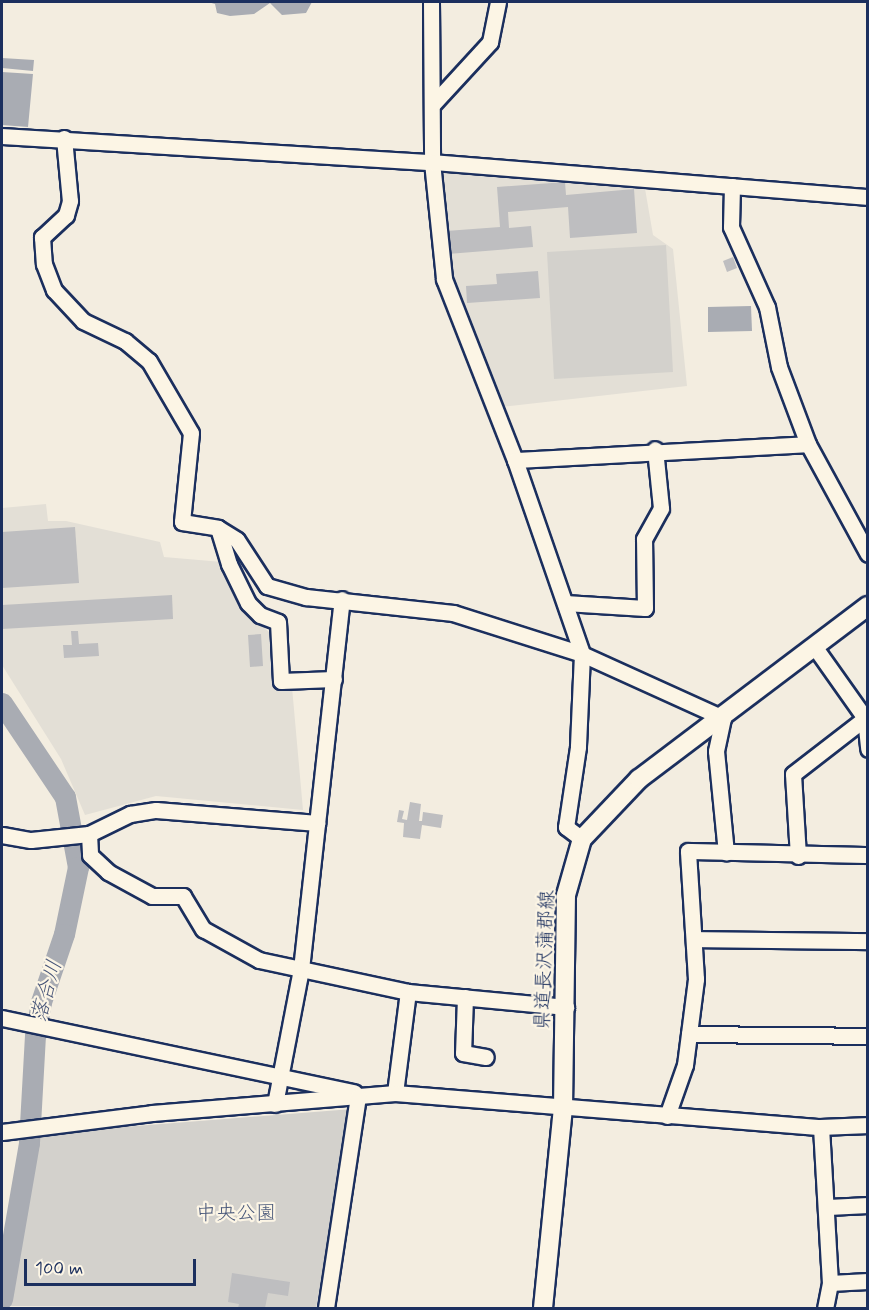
<!DOCTYPE html>
<html>
<head>
<meta charset="utf-8">
<style>
  body { margin:0 }
  #map { position:relative; width:869px; height:1310px; overflow:hidden; background:#f3ede0; font-family:Mynerve,"Klee One",sans-serif }
  div>[style] { position:absolute }
  .built>* { inset:0; background:#e3dfd6 }
  .green>* { inset:0; background:#d3d1cc }
  .water>* { inset:0; background:#a9acb3 }
  .river>* { height:21px; margin:-10.5px; padding:0 10.5px; transform-origin:10.5px; border-radius:10.5px; background:#a9acb3 }
  .building>* { inset:0; background:#bebec0 }
  .roads { filter:drop-shadow(2px 0 #1b2f5e) drop-shadow(-2px 0 #1b2f5e) drop-shadow(0 2px #1b2f5e) drop-shadow(0 -2px #1b2f5e) }
  .minor>* { height:15px; margin:-7.5px; padding:0 7.5px; transform-origin:7.5px; border-radius:7.5px; background:#fcf5e5 }
  .major>* { height:18px; margin:-9px; padding:0 9px; transform-origin:9px; border-radius:9px; background:#fcf5e5 }
  span { translate:-50% -50%; white-space:nowrap; text-align:center; line-height:1.15; -webkit-text-stroke:4.5px #fcf5e5; paint-order:stroke }
  .street-label { font-size:20px; color:#1b2f5e }
  .park-label { font-size:20px; color:#49587a }
  .water-label { font-size:21px; color:#465478; font-style:italic }
  .frame { position:absolute; inset:0; border:3px solid #1b2f5e; pointer-events:none }
  .scale { position:absolute; left:24px; top:1259px; width:172px; height:27px; box-sizing:border-box; border:3px solid #1b2f5e; border-top:0; padding-left:8px; font-size:18px; line-height:21px; white-space:nowrap; color:#1b2f5e; -webkit-text-stroke:4px #fcf5e5; paint-order:stroke }
</style>
</head>
<body>
<div id="map">
  <div class="built">
    <div style="clip-path:polygon(432px 162px,643px 177px,653px 235px,673px 249px,687px 386px,493px 408px,444px 279px)"></div>
    <div style="clip-path:polygon(46px 504px,48px 521px,66px 521px,160px 542px,164px 557px,222px 562px,244px 608px,273px 636px,292px 687px,303px 810px,156px 796px,85px 815px,61px 759px,2px 665px,2px 508px)"></div>
  </div>
  <div class="green">
    <div style="clip-path:polygon(666px 245px,673px 372px,554px 379px,547px 252px)"></div>
    <div style="clip-path:polygon(352px 1109px,316px 1308px,9px 1306px,3px 1294px,24px 1170px,35px 1134px)"></div>
  </div>
  <div class="water">
    <div style="clip-path:polygon(208px 2px,312px 2px,306px 13px,282px 15px,270px 3px,254px 14px,230px 16px,217px 13px,215px 4px)"></div>
    <div style="clip-path:polygon(2px 58px,34px 60px,33px 71px,2px 68px)"></div>
    <div style="clip-path:polygon(2px 72px,33px 74px,28px 127px,2px 125px)"></div>
    <div style="clip-path:polygon(751px 306px,752px 331px,708px 332px,708px 307px)"></div>
  </div>
  <div class="river">
    <div style="left:2px;top:703px;width:113px;rotate:56.2deg"></div>
    <div style="left:65px;top:797px;width:71px;rotate:79.5deg"></div>
    <div style="left:78px;top:867px;width:68px;rotate:101.8deg"></div>
    <div style="left:64px;top:934px;width:72px;rotate:108.7deg"></div>
    <div style="left:41px;top:1002px;width:34px;rotate:100deg"></div>
    <div style="left:35px;top:1035px;width:108px;rotate:93.2deg"></div>
    <div style="left:29px;top:1143px;width:158px;rotate:99.8deg"></div>
  </div>
  <div class="building">
    <div style="clip-path:polygon(565px 182px,566px 195px,634px 189px,637px 233px,570px 238px,568px 207px,508px 212px,509px 228px,531px 226px,533px 247px,448px 254px,446px 231px,500px 227px,497px 187px)"></div>
    <div style="clip-path:polygon(733px 257px,737px 268px,727px 272px,723px 261px)"></div>
    <div style="clip-path:polygon(538px 271px,540px 298px,467px 303px,466px 286px,497px 284px,496px 274px)"></div>
    <div style="clip-path:polygon(75px 527px,79px 583px,2px 588px,2px 532px)"></div>
    <div style="clip-path:polygon(172px 595px,173px 619px,2px 629px,2px 605px)"></div>
    <div style="clip-path:polygon(71px 631px,78px 631px,79px 644px,98px 643px,99px 656px,64px 658px,63px 645px,72px 645px)"></div>
    <div style="clip-path:polygon(261px 634px,263px 666px,250px 667px,248px 635px)"></div>
    <div style="clip-path:polygon(410px 802px,421px 804px,419px 821px,422px 821px,423px 812px,443px 815px,441px 828px,422px 825px,420px 839px,403px 837px,404px 823px,397px 822px,399px 810px,404px 811px,402px 819px,407px 820px)"></div>
    <div style="clip-path:polygon(232px 1273px,290px 1282px,288px 1296px,268px 1293px,265px 1308px,238px 1308px,239px 1304px,228px 1302px)"></div>
  </div>
  <div class="roads">
    <div class="minor">
      <div style="left:431px;top:2px;width:160px;rotate:89.6deg"></div>
      <div style="left:432px;top:162px;width:118px;rotate:84.1deg"></div>
      <div style="left:444px;top:279px;width:194px;rotate:68.6deg"></div>
      <div style="left:515px;top:460px;width:205px;rotate:70.9deg"></div>
      <div style="left:582px;top:654px;width:93px;rotate:92.5deg"></div>
      <div style="left:578px;top:747px;width:81px;rotate:98.5deg"></div>
      <div style="left:566px;top:827px;width:20px;rotate:37deg"></div>
      <div style="left:434px;top:103px;width:83px;rotate:-47.4deg"></div>
      <div style="left:490px;top:42px;width:41px;rotate:-78.7deg"></div>
      <div style="left:2px;top:136px;width:431px;rotate:3.5deg"></div>
      <div style="left:432px;top:162px;width:437px;rotate:4.6deg"></div>
      <div style="left:64px;top:138px;width:63px;rotate:84.6deg"></div>
      <div style="left:70px;top:201px;width:15px;rotate:106deg"></div>
      <div style="left:66px;top:215px;width:33px;rotate:137deg"></div>
      <div style="left:42px;top:237px;width:27px;rotate:86deg"></div>
      <div style="left:44px;top:264px;width:28px;rotate:69deg"></div>
      <div style="left:54px;top:290px;width:42px;rotate:46.9deg"></div>
      <div style="left:83px;top:321px;width:47px;rotate:25.5deg"></div>
      <div style="left:125px;top:341px;width:31px;rotate:40deg"></div>
      <div style="left:149px;top:361px;width:83px;rotate:59.7deg"></div>
      <div style="left:191px;top:433px;width:89px;rotate:95.8deg"></div>
      <div style="left:182px;top:522px;width:36px;rotate:9deg"></div>
      <div style="left:218px;top:528px;width:22px;rotate:32deg"></div>
      <div style="left:237px;top:540px;width:55px;rotate:56.9deg"></div>
      <div style="left:267px;top:586px;width:41px;rotate:15.8deg"></div>
      <div style="left:306px;top:597px;width:148px;rotate:6.2deg"></div>
      <div style="left:453px;top:613px;width:135px;rotate:17.6deg"></div>
      <div style="left:582px;top:654px;width:155px;rotate:24.4deg"></div>
      <div style="left:723px;top:718px;width:34px;rotate:102deg"></div>
      <div style="left:716px;top:751px;width:102px;rotate:84.4deg"></div>
      <div style="left:732px;top:186px;width:41px;rotate:91.4deg"></div>
      <div style="left:731px;top:227px;width:88px;rotate:65.8deg"></div>
      <div style="left:767px;top:307px;width:61px;rotate:78.7deg"></div>
      <div style="left:779px;top:367px;width:82px;rotate:69.4deg"></div>
      <div style="left:808px;top:444px;width:125px;rotate:61.4deg"></div>
      <div style="left:515px;top:460px;width:293px;rotate:-3.1deg"></div>
      <div style="left:218px;top:528px;width:38px;rotate:73deg"></div>
      <div style="left:229px;top:564px;width:43px;rotate:64deg"></div>
      <div style="left:248px;top:603px;width:17px;rotate:45deg"></div>
      <div style="left:260px;top:615px;width:19px;rotate:21deg"></div>
      <div style="left:278px;top:622px;width:59px;rotate:87.1deg"></div>
      <div style="left:281px;top:681px;width:53px;rotate:-2.2deg"></div>
      <div style="left:565px;top:603px;width:80px;rotate:3.6deg"></div>
      <div style="left:645px;top:608px;width:69px;rotate:-90.8deg"></div>
      <div style="left:644px;top:539px;width:35px;rotate:-61deg"></div>
      <div style="left:661px;top:508px;width:59px;rotate:-95.8deg"></div>
      <div style="left:814px;top:646px;width:88px;rotate:54.7deg"></div>
      <div style="left:865px;top:718px;width:31px;rotate:84deg"></div>
      <div style="left:89px;top:834px;width:21px;rotate:87deg"></div>
      <div style="left:90px;top:855px;width:25px;rotate:43deg"></div>
      <div style="left:108px;top:872px;width:50px;rotate:28.6deg"></div>
      <div style="left:152px;top:896px;width:31px"></div>
      <div style="left:183px;top:896px;width:39px;rotate:59deg"></div>
      <div style="left:203px;top:929px;width:64px;rotate:29deg"></div>
      <div style="left:259px;top:960px;width:152px;rotate:12.1deg"></div>
      <div style="left:408px;top:992px;width:159px;rotate:5.4deg"></div>
      <div style="left:2px;top:835px;width:29px;rotate:10deg"></div>
      <div style="left:31px;top:840px;width:58px;rotate:-5.9deg"></div>
      <div style="left:89px;top:834px;width:46px;rotate:-26deg"></div>
      <div style="left:130px;top:814px;width:26px;rotate:-9deg"></div>
      <div style="left:156px;top:810px;width:162px;rotate:4.6deg"></div>
      <div style="left:798px;top:856px;width:82px;rotate:-93.5deg"></div>
      <div style="left:793px;top:774px;width:95px;rotate:-37.7deg"></div>
      <div style="left:694px;top:939px;width:174px;rotate:0.7deg"></div>
      <div style="left:465px;top:997px;width:56px;rotate:92deg"></div>
      <div style="left:463px;top:1053px;width:23px;rotate:10deg"></div>
      <div style="left:2px;top:1018px;width:360px;rotate:11.9deg"></div>
      <div style="left:689px;top:1034px;width:179px;rotate:0.6deg"></div>
      <div style="left:395px;top:1093px;width:102px;rotate:-82.7deg"></div>
      <div style="left:275px;top:1104px;width:137px;rotate:-79.1deg"></div>
      <div style="left:301px;top:969px;width:372px;rotate:-83.7deg"></div>
      <div style="left:667px;top:1116px;width:54px;rotate:-70.6deg"></div>
      <div style="left:685px;top:1065px;width:87px;rotate:-82.7deg"></div>
      <div style="left:696px;top:979px;width:128px;rotate:-93.6deg"></div>
      <div style="left:688px;top:851px;width:180px;rotate:1.3deg"></div>
      <div style="left:821px;top:1127px;width:47px;rotate:-2.4deg"></div>
      <div style="left:2px;top:1132px;width:151px;rotate:-7.2deg"></div>
      <div style="left:152px;top:1113px;width:244px;rotate:-4.7deg"></div>
      <div style="left:395px;top:1093px;width:427px;rotate:4.6deg"></div>
      <div style="left:821px;top:1127px;width:156px;rotate:86.7deg"></div>
      <div style="left:830px;top:1283px;width:25px;rotate:101deg"></div>
      <div style="left:828px;top:1207px;width:40px;rotate:-2.9deg"></div>
      <div style="left:830px;top:1283px;width:38px;rotate:-3deg"></div>
      <div style="left:326px;top:1308px;width:214px;rotate:-81.4deg"></div>
    </div>
    <div class="major">
      <div style="left:543px;top:1308px;width:200px;rotate:-84.3deg"></div>
      <div style="left:563px;top:1109px;width:214px;rotate:-89.2deg"></div>
      <div style="left:566px;top:895px;width:58px;rotate:-74.1deg"></div>
      <div style="left:582px;top:839px;width:83px;rotate:-46.5deg"></div>
      <div style="left:639px;top:779px;width:287px;rotate:-37.1deg"></div>
    </div>
  </div>
  <div class="street-label">
    <span style="left:545px;top:960px;rotate:-88deg">県道長沢蒲郡線</span>
  </div>
  <div class="park-label">
    <span style="left:236px;top:1213px">中央公園</span>
  </div>
  <div class="water-label">
    <span style="left:47px;top:991px;rotate:-74deg">落合川</span>
  </div>
  <div class="frame"></div>
  <div class="scale">100 m</div>
</div>
</body>
</html>
